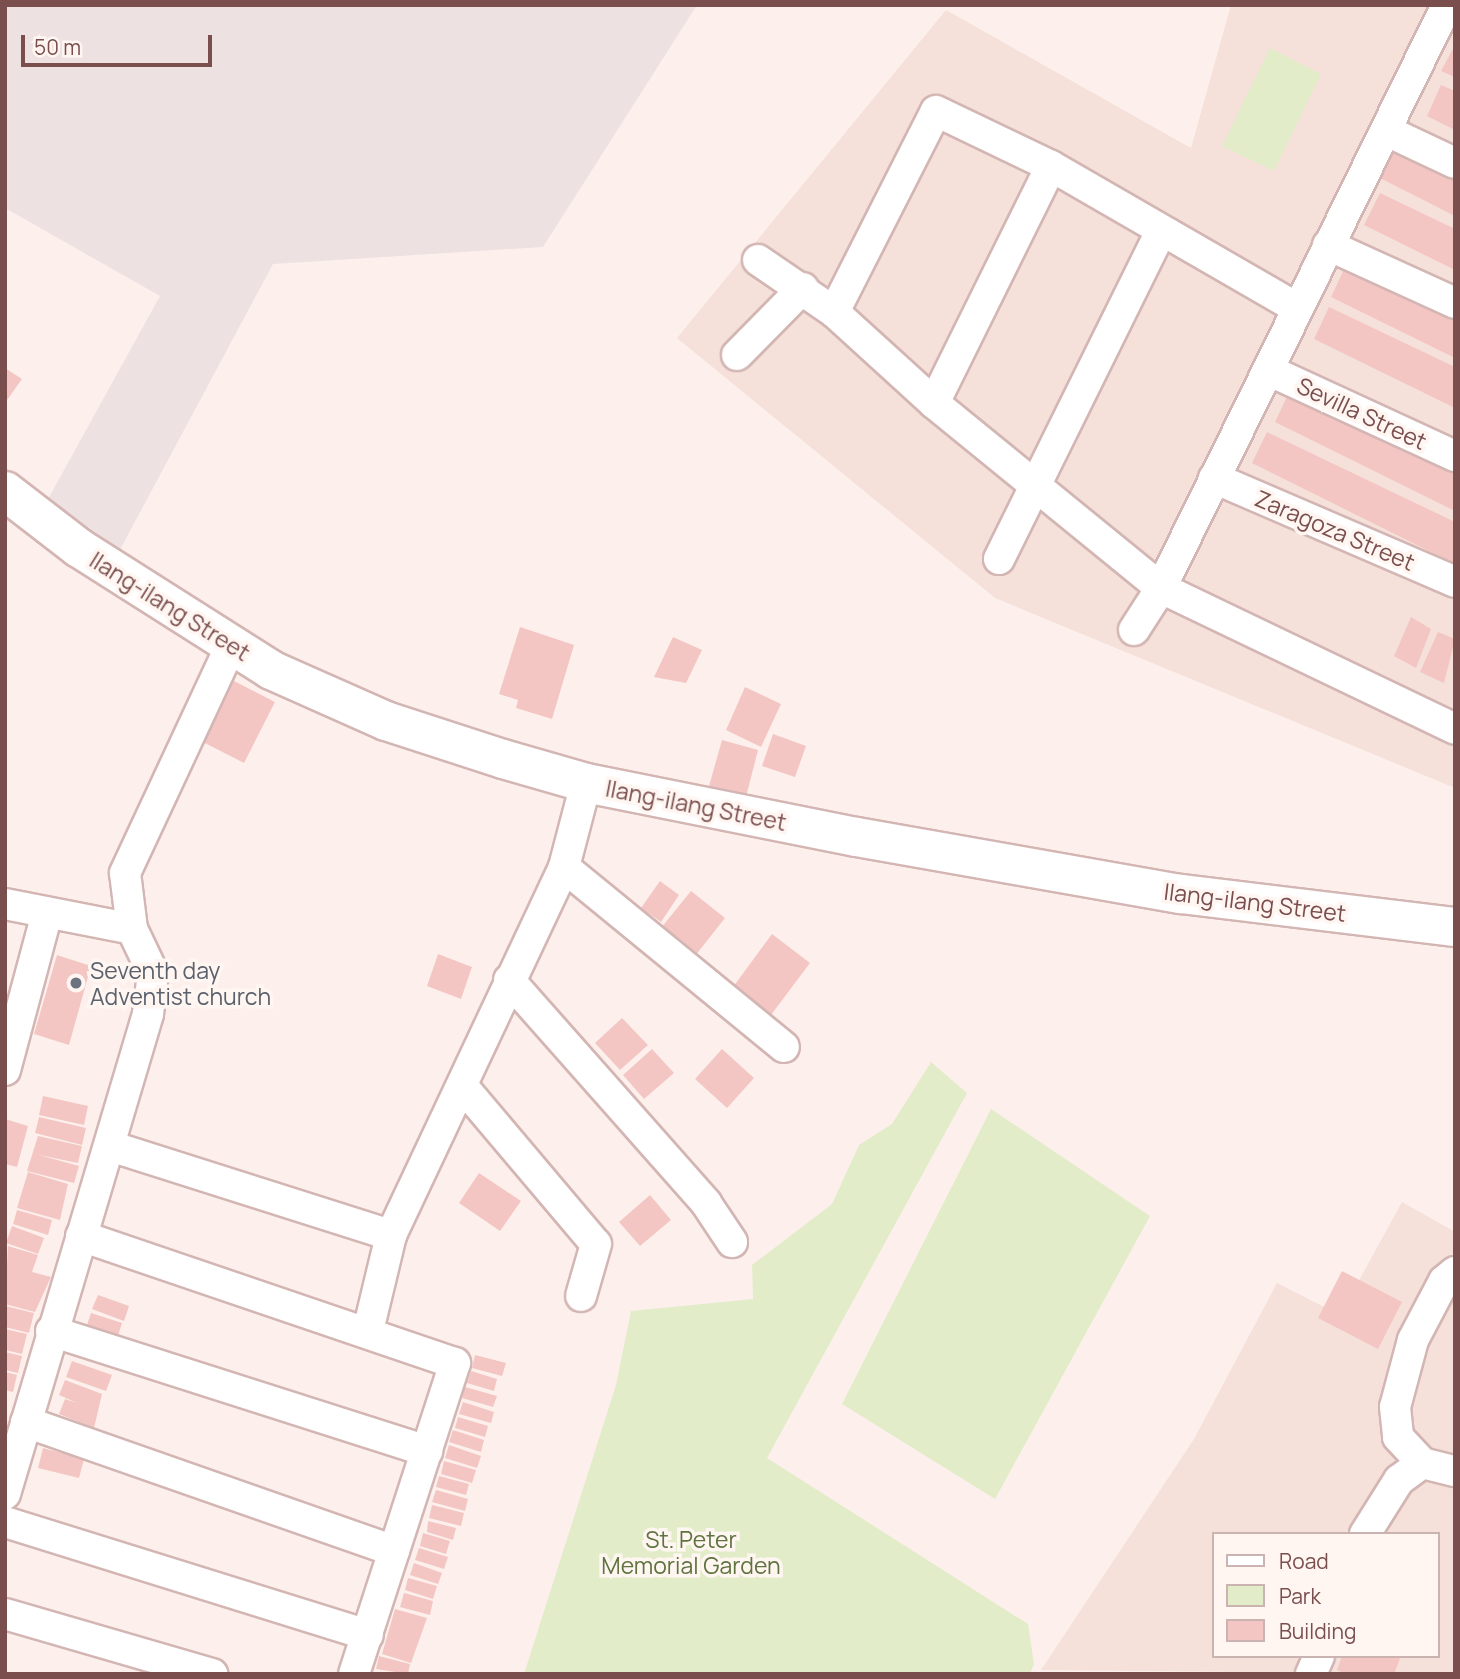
<!DOCTYPE html>
<html>
<head>
<meta charset="utf-8">
<style>
  body { margin:0 }
  #map { position:relative; width:1460px; height:1679px; overflow:hidden; background:#fdf0ec; font-family:Manrope,sans-serif }
  div>[style] { position:absolute }
  .residential>* { inset:0; background:#f5e0da }
  .industrial>* { inset:0; background:#ede2e1 }
  .green>* { inset:0; background:#e2ecc9 }
  .building>* { inset:0; background:#f3c6c3 }
  .roads { filter:drop-shadow(2px 0 #d3b6b3) drop-shadow(-2px 0 #d3b6b3) drop-shadow(0 2px #d3b6b3) drop-shadow(0 -2px #d3b6b3) }
  .street>* { height:30px; margin:-15px; padding:0 15px; transform-origin:15px; border-radius:15px; background:#fff }
  .secondary>* { height:38px; margin:-19px; padding:0 19px; transform-origin:19px; border-radius:19px; background:#fff }
  .dots>* { width:19px; height:19px; translate:-50% -50%; box-sizing:border-box; border:4px solid #fff6f2; border-radius:50% }
  span { translate:-50% -50%; white-space:nowrap; text-align:center; line-height:1.15; -webkit-text-stroke:7px #fff6f2; paint-order:stroke }
  .street-label { font-size:23px; color:#7a4e4d }
  .worship-label { font-size:23px; color:#5b616d }
  .left { translate:0 -50%; text-align:left }
  .park-label { font-size:23px; color:#5f733f }
  .frame { position:absolute; inset:0; border:7px solid #7a4e4d; pointer-events:none }
  .legend { position:absolute; left:1212px; top:1532px; width:228px; height:126px; box-sizing:border-box; background:#fff6f2; border:2px solid #cab3b0; margin:0; padding:9px 12px; list-style:none; font-size:21px; color:#7a4e4d }
  .legend li { display:flex; align-items:center; gap:14px; height:35px }
  .legend b { width:35px; border:2px solid #cab3b0 }
  .scale { position:absolute; left:21px; top:35px; width:191px; height:32px; box-sizing:border-box; border:4px solid #7a4e4d; border-top:0; padding-left:9px; font-size:21px; line-height:24px; white-space:nowrap; color:#7a4e4d; -webkit-text-stroke:5px #fff6f2; paint-order:stroke }
</style>
</head>
<body>
<div id="map">
  <div class="residential">
    <div style="clip-path:polygon(1231px 5px,1455px 5px,1455px 788px,995px 598px,677px 338px,946px 10px,1191px 148px)"></div>
    <div style="clip-path:polygon(evenodd,1402px 1202px,1455px 1232px,1455px 1674px,1041px 1670px,1194px 1439px,1277px 1283px,1340px 1315px,1402px 1202px,1213px 1534px,1437px 1534px,1437px 1656px,1213px 1656px,1213px 1534px)"></div>
  </div>
  <div class="industrial">
    <div style="clip-path:polygon(5px 5px,697px 5px,543px 247px,273px 264px,115px 559px,43px 508px,160px 296px,5px 208px)"></div>
  </div>
  <div class="green">
    <div style="clip-path:polygon(1270px 48px,1321px 74px,1274px 171px,1222px 146px)"></div>
    <div style="clip-path:polygon(931px 1062px,967px 1093px,767px 1458px,1028px 1624px,1034px 1664px,1030px 1674px,524px 1674px,616px 1385px,631px 1311px,753px 1299px,752px 1265px,832px 1204px,859px 1145px,892px 1124px)"></div>
    <div style="clip-path:polygon(991px 1109px,1150px 1216px,995px 1499px,842px 1404px)"></div>
  </div>
  <div class="building">
    <div style="clip-path:polygon(1455px 45px,1455px 77px,1441px 71px)"></div>
    <div style="clip-path:polygon(1441px 85px,1455px 91px,1455px 130px,1427px 116px)"></div>
    <div style="clip-path:polygon(1389px 144px,1455px 175px,1455px 216px,1374px 175px)"></div>
    <div style="clip-path:polygon(1380px 193px,1455px 229px,1455px 270px,1364px 225px)"></div>
    <div style="clip-path:polygon(1346px 265px,1455px 318px,1455px 358px,1331px 297px)"></div>
    <div style="clip-path:polygon(1329px 307px,1455px 367px,1455px 408px,1314px 339px)"></div>
    <div style="clip-path:polygon(5px 368px,22px 379px,5px 403px)"></div>
    <div style="clip-path:polygon(1290px 390px,1455px 469px,1455px 511px,1275px 422px)"></div>
    <div style="clip-path:polygon(1267px 432px,1455px 522px,1455px 564px,1252px 463px)"></div>
    <div style="clip-path:polygon(1411px 617px,1431px 629px,1416px 668px,1394px 656px)"></div>
    <div style="clip-path:polygon(520px 627px,574px 645px,552px 719px,516px 708px,518px 700px,499px 694px)"></div>
    <div style="clip-path:polygon(1438px 632px,1455px 639px,1444px 683px,1420px 672px)"></div>
    <div style="clip-path:polygon(673px 637px,702px 650px,686px 683px,654px 677px)"></div>
    <div style="clip-path:polygon(232px 680px,275px 702px,244px 763px,201px 741px)"></div>
    <div style="clip-path:polygon(745px 687px,781px 704px,761px 747px,726px 730px)"></div>
    <div style="clip-path:polygon(773px 734px,806px 746px,795px 777px,762px 766px)"></div>
    <div style="clip-path:polygon(722px 740px,758px 750px,746px 797px,709px 786px)"></div>
    <div style="clip-path:polygon(660px 881px,679px 895px,661px 922px,641px 908px)"></div>
    <div style="clip-path:polygon(691px 891px,725px 918px,695px 956px,661px 928px)"></div>
    <div style="clip-path:polygon(772px 934px,810px 963px,771px 1015px,733px 987px)"></div>
    <div style="clip-path:polygon(438px 954px,472px 967px,461px 999px,427px 986px)"></div>
    <div style="clip-path:polygon(57px 955px,91px 966px,69px 1045px,34px 1034px)"></div>
    <div style="clip-path:polygon(622px 1018px,648px 1045px,620px 1070px,595px 1043px)"></div>
    <div style="clip-path:polygon(652px 1049px,674px 1073px,644px 1099px,623px 1075px)"></div>
    <div style="clip-path:polygon(722px 1049px,754px 1078px,727px 1108px,695px 1079px)"></div>
    <div style="clip-path:polygon(43px 1096px,88px 1106px,84px 1125px,39px 1115px)"></div>
    <div style="clip-path:polygon(39px 1117px,86px 1128px,82px 1145px,35px 1133px)"></div>
    <div style="clip-path:polygon(5px 1119px,28px 1126px,17px 1167px,5px 1164px)"></div>
    <div style="clip-path:polygon(38px 1136px,82px 1146px,78px 1163px,39px 1155px,79px 1166px,74px 1183px,27px 1171px)"></div>
    <div style="clip-path:polygon(28px 1172px,68px 1184px,60px 1220px,17px 1208px)"></div>
    <div style="clip-path:polygon(479px 1173px,521px 1201px,500px 1231px,459px 1203px)"></div>
    <div style="clip-path:polygon(650px 1195px,671px 1220px,640px 1246px,619px 1222px)"></div>
    <div style="clip-path:polygon(17px 1210px,52px 1220px,48px 1235px,13px 1224px)"></div>
    <div style="clip-path:polygon(12px 1226px,44px 1238px,38px 1254px,6px 1243px)"></div>
    <div style="clip-path:polygon(8px 1246px,38px 1255px,32px 1272px,51px 1277px,35px 1312px,5px 1304px)"></div>
    <div style="clip-path:polygon(1342px 1271px,1402px 1302px,1378px 1349px,1318px 1318px)"></div>
    <div style="clip-path:polygon(98px 1295px,129px 1306px,124px 1321px,92px 1309px)"></div>
    <div style="clip-path:polygon(5px 1306px,34px 1313px,29px 1333px,5px 1327px)"></div>
    <div style="clip-path:polygon(91px 1313px,122px 1323px,117px 1339px,86px 1328px)"></div>
    <div style="clip-path:polygon(5px 1329px,27px 1334px,22px 1354px,5px 1350px)"></div>
    <div style="clip-path:polygon(5px 1352px,22px 1356px,18px 1373px,5px 1370px)"></div>
    <div style="clip-path:polygon(475px 1355px,506px 1363px,502px 1376px,472px 1368px)"></div>
    <div style="clip-path:polygon(72px 1361px,112px 1375px,106px 1391px,66px 1377px)"></div>
    <div style="clip-path:polygon(471px 1371px,497px 1379px,494px 1391px,467px 1383px)"></div>
    <div style="clip-path:polygon(5px 1372px,17px 1375px,13px 1392px,5px 1390px)"></div>
    <div style="clip-path:polygon(65px 1380px,102px 1394px,94px 1428px,59px 1414px,65px 1399px,77px 1403px,59px 1395px)"></div>
    <div style="clip-path:polygon(465px 1387px,497px 1396px,493px 1407px,462px 1398px)"></div>
    <div style="clip-path:polygon(463px 1402px,494px 1412px,491px 1423px,459px 1414px)"></div>
    <div style="clip-path:polygon(458px 1417px,488px 1426px,485px 1437px,455px 1428px)"></div>
    <div style="clip-path:polygon(453px 1430px,484px 1440px,481px 1452px,449px 1442px)"></div>
    <div style="clip-path:polygon(449px 1445px,481px 1456px,477px 1468px,445px 1458px)"></div>
    <div style="clip-path:polygon(43px 1448px,84px 1459px,79px 1478px,38px 1468px)"></div>
    <div style="clip-path:polygon(444px 1461px,476px 1470px,472px 1483px,441px 1474px)"></div>
    <div style="clip-path:polygon(439px 1476px,469px 1484px,466px 1495px,436px 1487px)"></div>
    <div style="clip-path:polygon(436px 1490px,468px 1499px,465px 1511px,432px 1502px)"></div>
    <div style="clip-path:polygon(432px 1505px,464px 1513px,461px 1526px,429px 1518px)"></div>
    <div style="clip-path:polygon(428px 1521px,456px 1528px,453px 1540px,427px 1532px)"></div>
    <div style="clip-path:polygon(423px 1533px,450px 1541px,446px 1554px,420px 1546px)"></div>
    <div style="clip-path:polygon(419px 1548px,448px 1557px,444px 1569px,415px 1560px)"></div>
    <div style="clip-path:polygon(414px 1563px,442px 1573px,438px 1584px,410px 1575px)"></div>
    <div style="clip-path:polygon(408px 1578px,437px 1586px,433px 1599px,405px 1590px)"></div>
    <div style="clip-path:polygon(404px 1593px,433px 1601px,430px 1615px,400px 1607px)"></div>
    <div style="clip-path:polygon(395px 1609px,427px 1618px,411px 1663px,382px 1654px)"></div>
    <div style="clip-path:polygon(379px 1656px,410px 1664px,408px 1674px,376px 1669px)"></div>
    <div style="clip-path:polygon(1342px 1656px,1401px 1656px,1394px 1674px,1346px 1674px,1337px 1670px)"></div>
  </div>
  <div class="roads">
    <div class="street">
      <div style="left:1387px;top:131px;width:75px;rotate:25.2deg"></div>
      <div style="left:1328px;top:245px;width:140px;rotate:24.5deg"></div>
      <div style="left:758px;top:260px;width:92px;rotate:34.4deg"></div>
      <div style="left:834px;top:312px;width:135px;rotate:42.3deg"></div>
      <div style="left:934px;top:403px;width:293px;rotate:39.2deg"></div>
      <div style="left:1161px;top:588px;width:326px;rotate:25.6deg"></div>
      <div style="left:834px;top:312px;width:225px;rotate:-63.1deg"></div>
      <div style="left:936px;top:111px;width:127px;rotate:25.6deg"></div>
      <div style="left:1051px;top:166px;width:284px;rotate:30deg"></div>
      <div style="left:737px;top:355px;width:94px;rotate:-45.4deg"></div>
      <div style="left:1268px;top:370px;width:206px;rotate:24.7deg"></div>
      <div style="left:934px;top:403px;width:264px;rotate:-63.7deg"></div>
      <div style="left:1214px;top:478px;width:262px;rotate:23.3deg"></div>
      <div style="left:999px;top:559px;width:366px;rotate:-63.7deg"></div>
      <div style="left:1134px;top:630px;width:50px;rotate:-57.3deg"></div>
      <div style="left:1161px;top:588px;width:649px;rotate:-63.87deg"></div>
      <div style="left:564px;top:867px;width:284px;rotate:39.3deg"></div>
      <div style="left:5px;top:904px;width:129px;rotate:11.1deg"></div>
      <div style="left:132px;top:929px;width:56px;rotate:-97.1deg"></div>
      <div style="left:125px;top:873px;width:251px;rotate:-65deg"></div>
      <div style="left:509px;top:980px;width:298px;rotate:48.5deg"></div>
      <div style="left:706px;top:1203px;width:47px;rotate:56.3deg"></div>
      <div style="left:5px;top:1070px;width:163px;rotate:-75deg"></div>
      <div style="left:464px;top:1088px;width:204px;rotate:49.8deg"></div>
      <div style="left:596px;top:1244px;width:54px;rotate:106.1deg"></div>
      <div style="left:110px;top:1146px;width:295px;rotate:17.6deg"></div>
      <div style="left:81px;top:1236px;width:395px;rotate:18.8deg"></div>
      <div style="left:455px;top:1363px;width:327px;rotate:108deg"></div>
      <div style="left:1455px;top:1272px;width:14px;rotate:141deg"></div>
      <div style="left:1444px;top:1281px;width:67px;rotate:117.7deg"></div>
      <div style="left:1413px;top:1340px;width:69px;rotate:105deg"></div>
      <div style="left:1395px;top:1407px;width:30px;rotate:84deg"></div>
      <div style="left:1398px;top:1437px;width:35px;rotate:47deg"></div>
      <div style="left:1422px;top:1463px;width:34px;rotate:14deg"></div>
      <div style="left:51px;top:1331px;width:395px;rotate:17.7deg"></div>
      <div style="left:368px;top:1331px;width:99px;rotate:-76.5deg"></div>
      <div style="left:391px;top:1235px;width:407px;rotate:-64.8deg"></div>
      <div style="left:564px;top:867px;width:87px;rotate:-75.3deg"></div>
      <div style="left:26px;top:1422px;width:390px;rotate:19.3deg"></div>
      <div style="left:5px;top:1494px;width:501px;rotate:-73.41deg"></div>
      <div style="left:148px;top:1014px;width:41px;rotate:-83deg"></div>
      <div style="left:153px;top:973px;width:49px;rotate:-115.5deg"></div>
      <div style="left:5px;top:1522px;width:380px;rotate:17.3deg"></div>
      <div style="left:1365px;top:1534px;width:64px;rotate:-57.8deg"></div>
      <div style="left:1399px;top:1480px;width:29px;rotate:-36deg"></div>
      <div style="left:5px;top:1614px;width:216px;rotate:16.2deg"></div>
      <div style="left:1311px;top:1674px;width:20px;rotate:-66deg"></div>
    </div>
    <div class="secondary">
      <div style="left:5px;top:491px;width:93px;rotate:37.6deg"></div>
      <div style="left:79px;top:548px;width:227px;rotate:32.4deg"></div>
      <div style="left:271px;top:670px;width:126px;rotate:23.9deg"></div>
      <div style="left:386px;top:721px;width:123px;rotate:18deg"></div>
      <div style="left:503px;top:759px;width:86px;rotate:16.1deg"></div>
      <div style="left:586px;top:783px;width:276px;rotate:11.3deg"></div>
      <div style="left:857px;top:837px;width:329px;rotate:10deg"></div>
      <div style="left:1181px;top:894px;width:276px;rotate:6.9deg"></div>
    </div>
  </div>
  <div class="dots">
    <div style="left:76px;top:983px;background:#6b7280"></div>
  </div>
  <div class="street-label">
    <span style="left:1362px;top:413px;rotate:25deg">Sevilla Street</span>
    <span style="left:1335px;top:530px;rotate:23deg">Zaragoza Street</span>
    <span style="left:170px;top:606px;rotate:32deg">Ilang-ilang Street</span>
    <span style="left:696px;top:805px;rotate:11deg">Ilang-ilang Street</span>
    <span style="left:1255px;top:902px;rotate:7deg">Ilang-ilang Street</span>
  </div>
  <div class="worship-label">
    <span class="left" style="left:90px;top:983px">Seventh day<br>Adventist church</span>
  </div>
  <div class="park-label">
    <span style="left:691px;top:1552px">St. Peter<br>Memorial Garden</span>
  </div>
  <div class="frame"></div>
  <ul class="legend">
  <li><b style="height:9px;background:#fff"></b>Road</li>
  <li><b style="height:19px;background:#e2ecc9"></b>Park</li>
  <li><b style="height:19px;background:#f3c6c3"></b>Building</li>
  </ul>
  <div class="scale">50 m</div>
</div>
</body>
</html>
